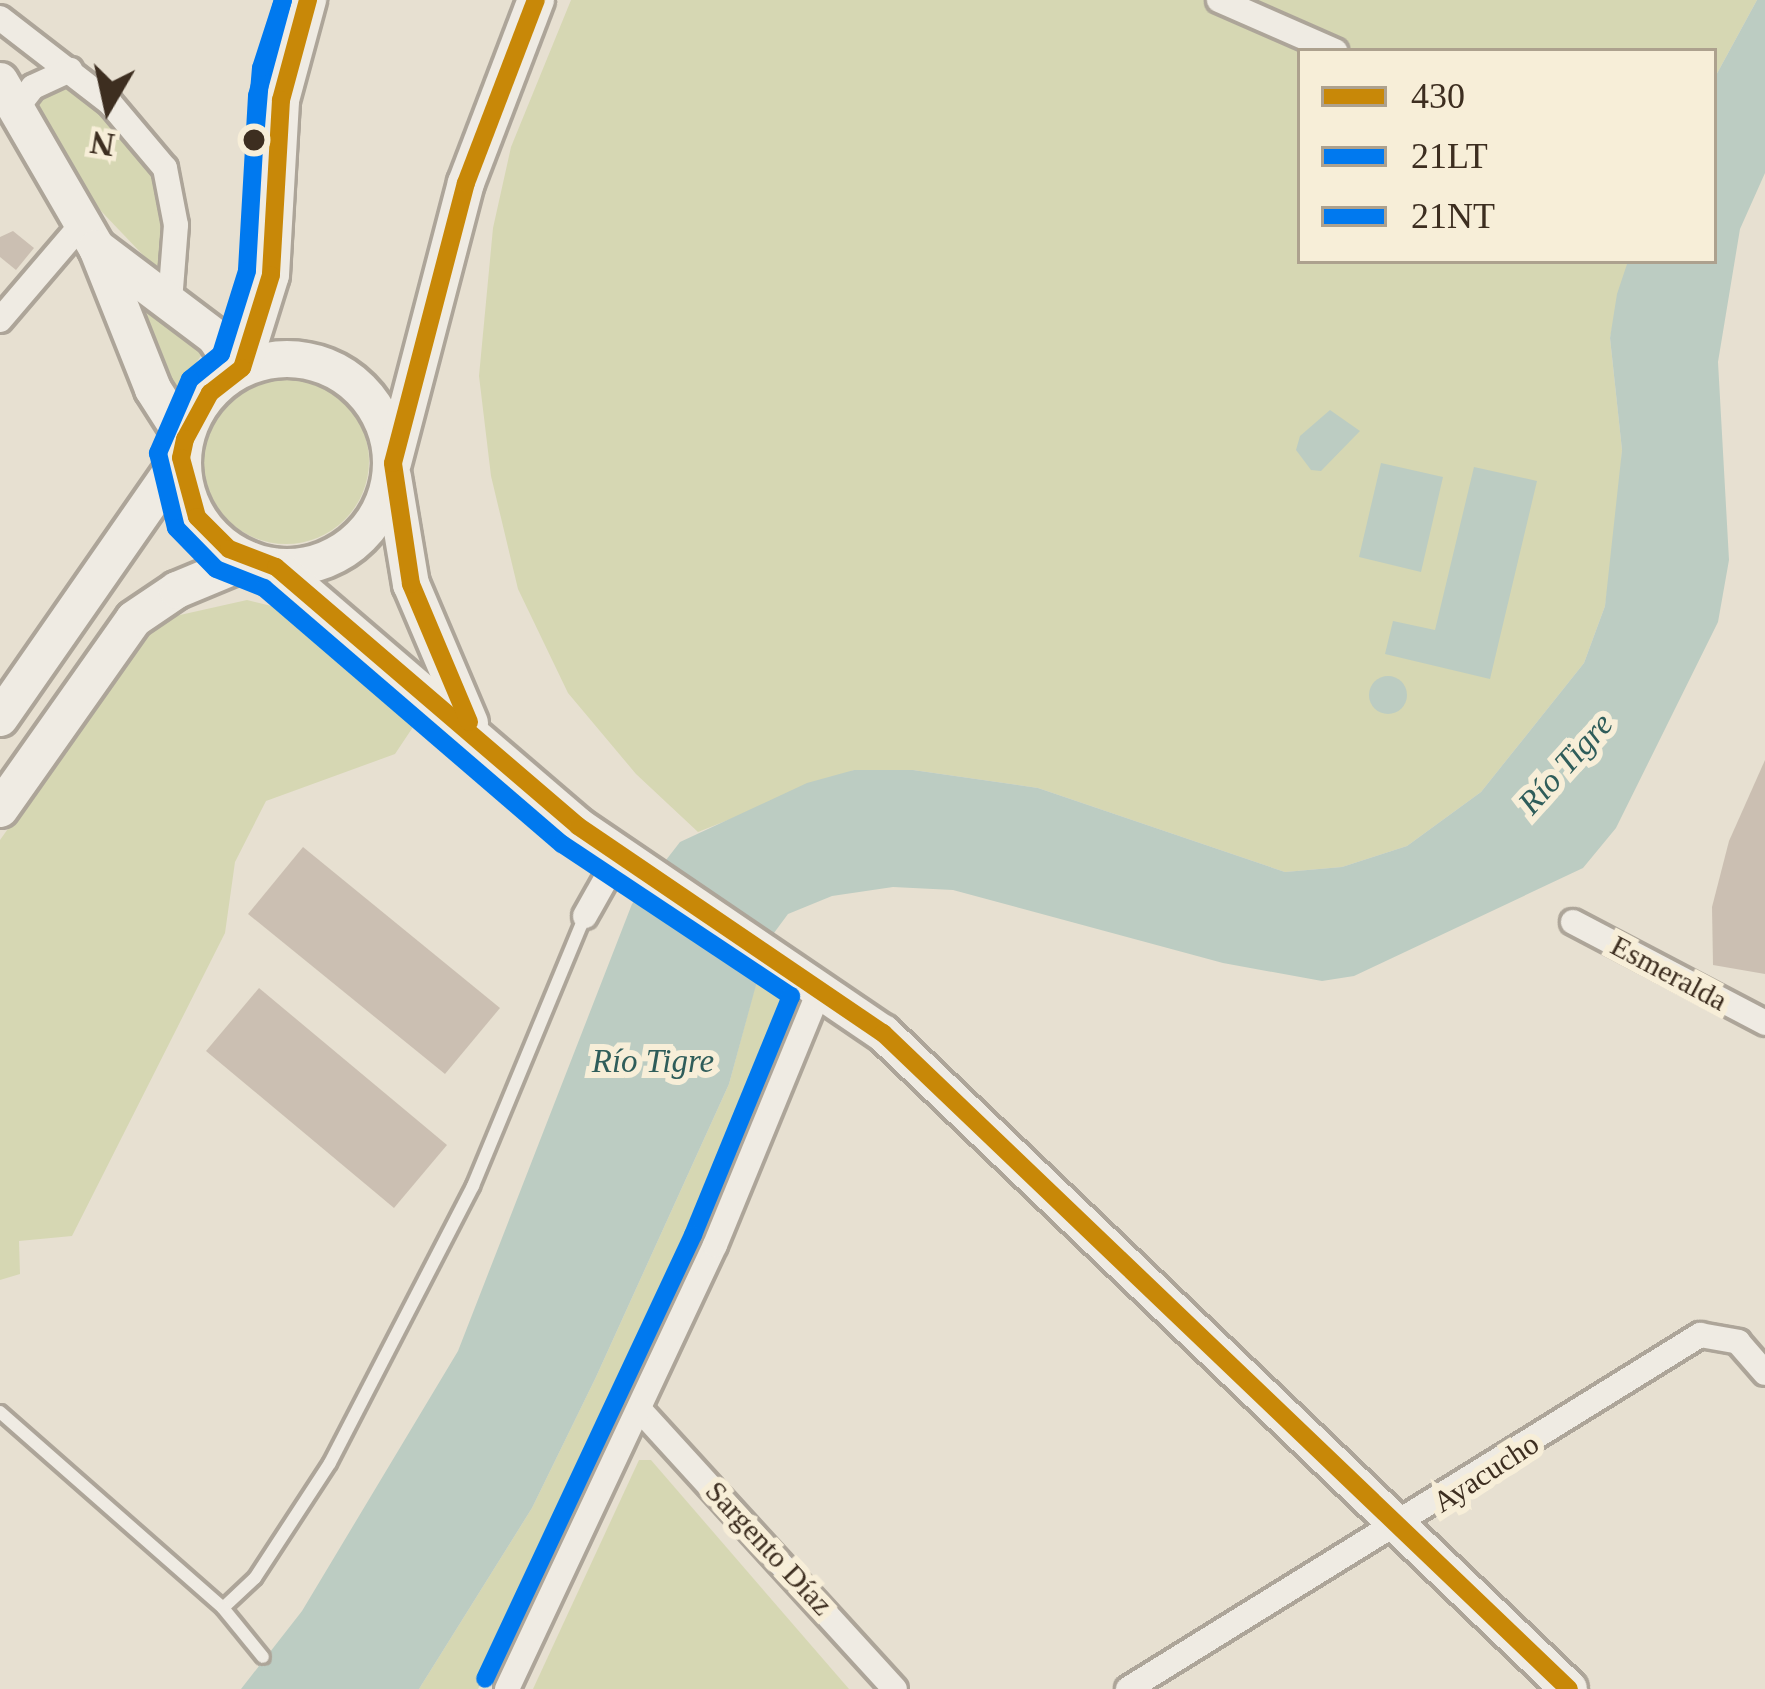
<!DOCTYPE html>
<html>
<head>
<meta charset="utf-8">
<style>
  body { margin:0 }
  #map { position:relative; width:1765px; height:1689px; overflow:hidden; background:#e7e0d1; font-family:Georgia,serif }
  div>[style] { position:absolute }
  .green>* { inset:0; background:#d6d7b3 }
  .round { border-radius:50% }
  .water>* { inset:0; background:#bcccc2 }
  .building>* { inset:0; background:#cbbfb2 }
  .roads { filter:drop-shadow(3px 0 #ada599) drop-shadow(-3px 0 #ada599) drop-shadow(0 3px #ada599) drop-shadow(0 -3px #ada599) }
  .lane>* { height:12px; margin:-6px; padding:0 6px; transform-origin:6px; border-radius:6px; background:#efebe3 }
  .street>* { height:24px; margin:-12px; padding:0 12px; transform-origin:12px; border-radius:12px; background:#efebe3 }
  .secondary>* { height:36px; margin:-18px; padding:0 18px; transform-origin:18px; border-radius:18px; background:#efebe3 }
  .secondary>.ring { margin:-18px; padding:0; box-sizing:content-box; background:none; border:36px solid #efebe3; border-radius:50% }
  .bus-1>* { height:18px; margin:-9px; padding:0 9px; transform-origin:9px; border-radius:9px; background:#c88808 }
  .bus-2>* { height:18px; margin:-9px; padding:0 9px; transform-origin:9px; border-radius:9px; background:#0079ef }
  .bus-3>* { height:18px; margin:-9px; padding:0 9px; transform-origin:9px; border-radius:9px; background:#0079ef }
  .dots>* { width:33px; height:33px; translate:-50% -50%; box-sizing:border-box; border:6px solid #f7eed8; border-radius:50% }
  span { translate:-50% -50%; white-space:nowrap; text-align:center; line-height:1.15; -webkit-text-stroke:12px #f7eed8; paint-order:stroke }
  .street-label { font-size:30px; color:#3d2e20 }
  .water-label { font-size:33px; color:#2f5d5a; font-style:italic }
  .legend { position:absolute; left:1297px; top:48px; width:420px; height:216px; box-sizing:border-box; background:#f7eed8; border:3px solid #ada18e; margin:0; padding:15px 21px; list-style:none; font-size:36px; color:#3d2e20 }
  .legend li { display:flex; align-items:center; gap:24px; height:60px }
  .legend b { width:60px; border:3px solid #ada18e }
  .north { position:absolute; left:48px; top:48px; width:120px; height:120px; -webkit-text-stroke:9px #f7eed8; paint-order:stroke; rotate:189deg; font-size:33px; font-weight:700; line-height:48px; text-align:center; color:#3d2e20 }
  .north::after { content:''; display:block; margin:auto; width:42px; height:54px; background:#3d2e20; clip-path:polygon(50% 0,100% 100%,50% 72%,0 100%) }
</style>
</head>
<body>
<div id="map">
  <div class="green">
    <div style="clip-path:polygon(571px 0,1757px 0,1714px 79px,1714px 51px,1300px 51px,1300px 261px,1628px 261px,1610px 338px,1622px 450px,1616px 533px,1605px 606px,1584px 663px,1481px 792px,1407px 846px,1342px 867px,1285px 872px,1038px 788px,913px 770px,854px 770px,698px 832px,636px 774px,568px 693px,518px 589px,491px 476px,479px 376px,493px 228px,511px 147px)"></div>
    <div style="clip-path:polygon(67px 85px,111px 117px,153px 164px,167px 200px,163px 276px,80px 189px,36px 111px,40px 89px)"></div>
    <div style="clip-path:polygon(132px 303px,205px 350px,175px 393px)"></div>
    <div class="round" style="left:203px;top:378px;width:166px;height:166px"></div>
    <div style="clip-path:polygon(247px 600px,288px 610px,328px 638px,417px 721px,395px 754px,266px 801px,235px 862px,225px 933px,72px 1236px,19px 1241px,20px 1274px,0 1280px,0 840px,142px 640px,171px 617px)"></div>
    <div style="clip-path:polygon(756px 983px,799px 1010px,743px 1140px,731px 1140px,693px 1222px,701px 1238px,597px 1457px,582px 1458px,542px 1539px,540px 1567px,478px 1689px,419px 1689px,532px 1508px,596px 1377px,729px 1084px)"></div>
    <div style="clip-path:polygon(639px 1460px,651px 1460px,849px 1689px,533px 1689px)"></div>
  </div>
  <div class="water">
    <div style="clip-path:polygon(1757px 0,1765px 0,1765px 173px,1740px 229px,1718px 362px,1729px 560px,1718px 622px,1616px 828px,1583px 868px,1354px 976px,1322px 981px,1223px 963px,953px 890px,893px 887px,832px 896px,788px 914px,768px 941px,729px 1084px,596px 1377px,532px 1508px,419px 1689px,241px 1689px,302px 1611px,458px 1351px,632px 904px,680px 842px,807px 783px,854px 770px,913px 770px,1038px 788px,1285px 872px,1342px 867px,1407px 846px,1481px 792px,1584px 663px,1605px 606px,1622px 450px,1610px 338px,1617px 294px,1628px 261px,1714px 261px,1714px 79px)"></div>
    <div style="clip-path:polygon(1330px 410px,1360px 431px,1321px 471px,1311px 470px,1296px 450px,1300px 436px)"></div>
    <div style="clip-path:polygon(1381px 463px,1443px 477px,1421px 572px,1359px 557px)"></div>
    <div style="clip-path:polygon(1474px 467px,1537px 481px,1490px 679px,1385px 654px,1393px 621px,1435px 630px)"></div>
    <div class="round" style="left:1369px;top:676px;width:38px;height:38px"></div>
  </div>
  <div class="building">
    <div style="clip-path:polygon(13px 231px,34px 248px,16px 270px,0 257px,0 237px)"></div>
    <div style="clip-path:polygon(1765px 760px,1765px 974px,1713px 965px,1712px 907px,1729px 841px)"></div>
    <div style="clip-path:polygon(303px 847px,500px 1008px,445px 1074px,248px 914px)"></div>
    <div style="clip-path:polygon(259px 988px,447px 1145px,394px 1208px,206px 1051px)"></div>
  </div>
  <div class="roads">
    <div class="lane">
      <div style="left:0;top:1412px;width:297px;rotate:41.3deg"></div>
      <div style="left:223px;top:1608px;width:44px;rotate:-43.2deg"></div>
      <div style="left:255px;top:1578px;width:137px;rotate:-56.9deg"></div>
      <div style="left:330px;top:1463px;width:312px;rotate:-62.7deg"></div>
      <div style="left:473px;top:1186px;width:292px;rotate:-67.5deg"></div>
      <div style="left:223px;top:1608px;width:63px;rotate:50.8deg"></div>
    </div>
    <div class="street">
      <div style="left:1219px;top:0;width:127px;rotate:23.7deg"></div>
      <div style="left:0;top:18px;width:139px;rotate:37.7deg"></div>
      <div style="left:110px;top:103px;width:85px;rotate:49.8deg"></div>
      <div style="left:165px;top:168px;width:58px;rotate:79.1deg"></div>
      <div style="left:176px;top:225px;width:76px;rotate:94.5deg"></div>
      <div style="left:15px;top:110px;width:29px;rotate:-52deg"></div>
      <div style="left:33px;top:87px;width:41px;rotate:-24.7deg"></div>
      <div style="left:0;top:320px;width:125px;rotate:-49.5deg"></div>
      <div style="left:585px;top:916px;width:71px;rotate:-60.6deg"></div>
      <div style="left:1573px;top:922px;width:217px;rotate:27.7deg"></div>
      <div style="left:640px;top:1410px;width:378px;rotate:47.6deg"></div>
      <div style="left:507px;top:1689px;width:490px;rotate:-64.9deg"></div>
      <div style="left:715px;top:1245px;width:279px;rotate:-67.7deg"></div>
      <div style="left:1128px;top:1689px;width:673px;rotate:-31.75deg"></div>
      <div style="left:1700px;top:1335px;width:39px;rotate:10deg"></div>
      <div style="left:1738px;top:1342px;width:41px;rotate:48.9deg"></div>
    </div>
    <div class="secondary">
      <div style="left:0;top:81px;width:193px;rotate:59.9deg"></div>
      <div style="left:97px;top:248px;width:152px;rotate:68.3deg"></div>
      <div style="left:153px;top:389px;width:59px;rotate:57.4deg"></div>
      <div style="left:97px;top:248px;width:148px;rotate:37deg"></div>
      <div style="left:215px;top:337px;width:40px;rotate:57.1deg"></div>
      <div class="ring" style="left:183px;top:359px;width:172px;height:172px"></div>
      <div style="left:242px;top:368px;width:97px;rotate:-72.7deg"></div>
      <div style="left:271px;top:275px;width:175px;rotate:-86.7deg"></div>
      <div style="left:281px;top:100px;width:104px;rotate:-74.9deg"></div>
      <div style="left:393px;top:463px;width:289px;rotate:-75.4deg"></div>
      <div style="left:466px;top:183px;width:196px;rotate:-69.1deg"></div>
      <div style="left:393px;top:477px;width:109px;rotate:80.5deg"></div>
      <div style="left:411px;top:584px;width:151px;rotate:67deg"></div>
      <div style="left:276px;top:567px;width:398px;rotate:40.6deg"></div>
      <div style="left:578px;top:826px;width:369px;rotate:34.2deg"></div>
      <div style="left:883px;top:1033px;width:949px;rotate:43.72deg"></div>
      <div style="left:0;top:718px;width:317px;rotate:-55.2deg"></div>
      <div style="left:0;top:809px;width:232px;rotate:-54.8deg"></div>
      <div style="left:134px;top:619px;width:52px;rotate:-34deg"></div>
      <div style="left:177px;top:590px;width:78px;rotate:-22.6deg"></div>
    </div>
  </div>
  <div class="bus-1">
    <div style="left:308px;top:0;width:104px;rotate:105.1deg"></div>
    <div style="left:281px;top:100px;width:175px;rotate:93.3deg"></div>
    <div style="left:271px;top:275px;width:97px;rotate:107.3deg"></div>
    <div style="left:242px;top:368px;width:41px;rotate:142deg"></div>
    <div style="left:210px;top:393px;width:52px;rotate:118.5deg"></div>
    <div style="left:185px;top:439px;width:19px;rotate:102deg"></div>
    <div style="left:181px;top:458px;width:61px;rotate:74.8deg"></div>
    <div style="left:197px;top:517px;width:45px;rotate:45deg"></div>
    <div style="left:229px;top:549px;width:50px;rotate:21deg"></div>
    <div style="left:276px;top:567px;width:398px;rotate:40.6deg"></div>
    <div style="left:578px;top:826px;width:369px;rotate:34.2deg"></div>
    <div style="left:883px;top:1033px;width:949px;rotate:43.72deg"></div>
    <div style="left:469px;top:722px;width:150px;rotate:-112.8deg"></div>
    <div style="left:411px;top:584px;width:122px;rotate:-98.5deg"></div>
    <div style="left:393px;top:463px;width:289px;rotate:-75.4deg"></div>
    <div style="left:466px;top:183px;width:196px;rotate:-69.1deg"></div>
  </div>
  <div class="bus-2">
    <div style="left:283px;top:0;width:99px;rotate:105.2deg"></div>
    <div style="left:257px;top:96px;width:175px;rotate:93.3deg"></div>
    <div style="left:247px;top:271px;width:87px;rotate:107.4deg"></div>
    <div style="left:221px;top:354px;width:40px;rotate:141deg"></div>
    <div style="left:190px;top:379px;width:81px;rotate:113.4deg"></div>
    <div style="left:158px;top:453px;width:77px;rotate:76.5deg"></div>
    <div style="left:176px;top:528px;width:57px;rotate:45.7deg"></div>
    <div style="left:216px;top:569px;width:52px;rotate:21.6deg"></div>
    <div style="left:264px;top:588px;width:393px;rotate:40.7deg"></div>
    <div style="left:562px;top:844px;width:275px;rotate:33.6deg"></div>
    <div style="left:791px;top:996px;width:258px;rotate:112.3deg"></div>
    <div style="left:693px;top:1235px;width:490px;rotate:115.1deg"></div>
  </div>
  <div class="bus-3">
    <div style="left:255px;top:139px;width:71px;rotate:-85.2deg"></div>
    <div style="left:261px;top:68px;width:71px;rotate:-72.1deg"></div>
  </div>
  <div class="dots">
    <div style="left:254px;top:140px;background:#3d2e20"></div>
  </div>
  <div class="street-label">
    <span style="left:1669px;top:973px;rotate:28deg">Esmeralda</span>
    <span style="left:1486px;top:1473px;rotate:-33deg">Ayacucho</span>
    <span style="left:769px;top:1548px;rotate:47deg">Sargento Díaz</span>
  </div>
  <div class="water-label">
    <span style="left:1566px;top:764px;rotate:-48deg">Río Tigre</span>
    <span style="left:653px;top:1062px">Río Tigre</span>
  </div>
  <ul class="legend">
  <li><b style="height:15px;background:#c88808"></b>430</li>
  <li><b style="height:15px;background:#0079ef"></b>21LT</li>
  <li><b style="height:15px;background:#0079ef"></b>21NT</li>
  </ul>
  <div class="north">N</div>
</div>
</body>
</html>
